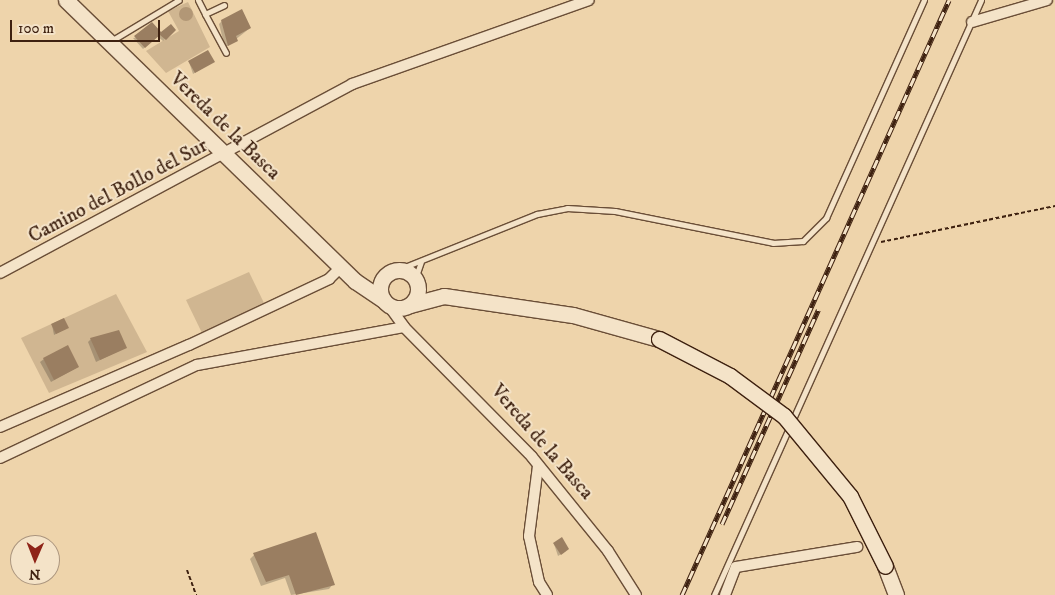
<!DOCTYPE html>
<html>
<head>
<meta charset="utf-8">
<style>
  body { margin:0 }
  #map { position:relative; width:1055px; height:595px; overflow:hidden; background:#eed4ab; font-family:"IM FELL DW Pica",serif }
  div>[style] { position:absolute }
  .green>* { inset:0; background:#d0b691 }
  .water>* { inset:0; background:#b29776 }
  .round { border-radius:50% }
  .shadow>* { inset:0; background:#0003 }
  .building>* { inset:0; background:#9a7e61 }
  .path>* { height:2px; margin-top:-1px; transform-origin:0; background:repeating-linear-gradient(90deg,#3e2110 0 4px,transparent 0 6.5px) }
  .roads { filter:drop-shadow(1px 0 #6a4e37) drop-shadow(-1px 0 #6a4e37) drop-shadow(0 1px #6a4e37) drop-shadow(0 -1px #6a4e37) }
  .lane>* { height:5px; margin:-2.5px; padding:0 2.5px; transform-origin:2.5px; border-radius:2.5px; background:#f4e3c8 }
  .street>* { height:10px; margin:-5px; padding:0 5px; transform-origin:5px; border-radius:5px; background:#f4e3c8 }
  .secondary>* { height:15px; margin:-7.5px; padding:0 7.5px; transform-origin:7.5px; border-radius:7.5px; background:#f4e3c8 }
  .secondary>.ring { margin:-7.5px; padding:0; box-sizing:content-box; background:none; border:15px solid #f4e3c8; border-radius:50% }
  .rail>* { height:5px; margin-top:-2.5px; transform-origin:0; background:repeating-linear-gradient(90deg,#f4e3c8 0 9px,#3e2110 0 18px); box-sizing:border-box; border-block:1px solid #3e2110 }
  .bridges { filter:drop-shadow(1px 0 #3e2110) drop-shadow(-1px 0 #3e2110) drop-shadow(0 1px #3e2110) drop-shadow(0 -1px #3e2110) }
  .secondary-bridge>* { height:15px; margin:-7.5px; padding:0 7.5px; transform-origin:7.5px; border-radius:7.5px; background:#f4e3c8 }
  span { translate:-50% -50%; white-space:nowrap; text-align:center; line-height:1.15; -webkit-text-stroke:4px #f4e3c8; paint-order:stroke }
  .street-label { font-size:20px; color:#3e2110 }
  .north { position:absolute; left:10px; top:535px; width:50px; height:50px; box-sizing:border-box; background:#f4e3c8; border:1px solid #ab957e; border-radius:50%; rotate:181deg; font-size:14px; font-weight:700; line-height:20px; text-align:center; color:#3e2110 }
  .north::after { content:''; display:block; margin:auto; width:18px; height:22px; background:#8f2418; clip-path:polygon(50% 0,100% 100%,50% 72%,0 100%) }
  .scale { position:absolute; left:10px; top:20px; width:150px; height:22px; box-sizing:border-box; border:2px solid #3e2110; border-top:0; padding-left:6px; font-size:15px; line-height:18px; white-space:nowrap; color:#3e2110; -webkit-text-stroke:4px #f4e3c8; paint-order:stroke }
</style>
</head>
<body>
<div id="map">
  <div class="green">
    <div style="clip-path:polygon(188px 2px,210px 47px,166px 73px,146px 51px,179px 31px,168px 11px)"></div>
    <div style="clip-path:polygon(249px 272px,264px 303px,202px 333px,186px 300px)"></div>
    <div style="clip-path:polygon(116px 294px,147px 352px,49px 393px,21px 338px)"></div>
  </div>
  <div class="water">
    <div class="round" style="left:179px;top:7px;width:14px;height:14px"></div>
  </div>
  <div class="shadow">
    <div style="clip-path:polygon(222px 21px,250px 28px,225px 48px,219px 24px)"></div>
    <div style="clip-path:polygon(175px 30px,163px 41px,157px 36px,143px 49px,133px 38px)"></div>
    <div style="clip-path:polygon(189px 62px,211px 63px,193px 74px)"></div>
    <div style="clip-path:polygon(52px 325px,67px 328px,54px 335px)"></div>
    <div style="clip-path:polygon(91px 339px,125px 348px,96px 362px,88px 342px)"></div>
    <div style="clip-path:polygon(44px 359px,78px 367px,51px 382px,40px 362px)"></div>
    <div style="clip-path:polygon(315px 533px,333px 584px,329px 589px,291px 595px,285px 578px,261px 586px,250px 559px,254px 555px)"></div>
    <div style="clip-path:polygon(554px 544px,566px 551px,558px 556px)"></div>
  </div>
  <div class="building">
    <div style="clip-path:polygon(242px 9px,251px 28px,236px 36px,238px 41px,228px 46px,221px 20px)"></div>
    <div style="clip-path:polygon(152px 22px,161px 32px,171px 24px,176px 30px,166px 40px,160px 35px,145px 48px,134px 36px)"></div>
    <div style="clip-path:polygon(208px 50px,215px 62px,195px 73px,188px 61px)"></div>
    <div style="clip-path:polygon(64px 318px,69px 328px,56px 334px,51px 324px)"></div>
    <div style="clip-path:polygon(119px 330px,127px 348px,100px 360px,90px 338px)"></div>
    <div style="clip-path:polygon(68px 345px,79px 367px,54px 380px,43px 358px)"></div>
    <div style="clip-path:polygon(316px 532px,335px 585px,296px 595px,289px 575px,266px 582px,253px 553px)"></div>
    <div style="clip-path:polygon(562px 537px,569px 549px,561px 555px,553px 543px)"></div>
  </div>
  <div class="path">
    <div style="left:881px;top:242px;width:178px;rotate:-11.7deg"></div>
    <div style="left:187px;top:570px;width:27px;rotate:70deg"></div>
  </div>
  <div class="roads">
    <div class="lane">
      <div style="left:198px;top:0;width:16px;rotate:63deg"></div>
      <div style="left:205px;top:14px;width:21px;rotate:-25deg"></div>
      <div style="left:205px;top:14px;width:44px;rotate:61.7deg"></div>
      <div style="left:111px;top:41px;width:79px;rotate:-31.1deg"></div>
      <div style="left:397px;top:270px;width:151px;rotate:-21.8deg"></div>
      <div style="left:537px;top:214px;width:31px;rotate:-11deg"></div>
      <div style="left:567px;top:208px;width:48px;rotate:3.6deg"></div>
      <div style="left:615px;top:211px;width:161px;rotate:11.4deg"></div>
      <div style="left:773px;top:243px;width:30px;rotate:-4deg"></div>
      <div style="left:803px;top:241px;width:33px;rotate:-45deg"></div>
      <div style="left:826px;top:218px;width:239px;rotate:-65.8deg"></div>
      <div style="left:415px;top:279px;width:18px;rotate:-71deg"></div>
      <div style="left:714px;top:595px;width:652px;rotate:-65.83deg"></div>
    </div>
    <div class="street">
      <div style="left:972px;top:22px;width:78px;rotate:-16.3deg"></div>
      <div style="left:0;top:273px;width:400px;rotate:-28.2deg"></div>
      <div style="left:352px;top:84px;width:251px;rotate:-19.5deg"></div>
      <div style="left:389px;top:306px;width:26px;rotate:54deg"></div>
      <div style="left:404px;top:327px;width:182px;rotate:45.4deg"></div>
      <div style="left:532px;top:457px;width:121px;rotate:51deg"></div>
      <div style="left:608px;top:551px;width:52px;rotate:57.5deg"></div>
      <div style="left:0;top:427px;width:206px;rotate:-23.5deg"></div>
      <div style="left:189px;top:345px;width:155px;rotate:-25.2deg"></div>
      <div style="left:329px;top:279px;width:17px;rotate:-45deg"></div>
      <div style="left:0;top:458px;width:218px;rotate:-25.3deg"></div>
      <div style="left:197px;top:365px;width:210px;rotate:-10.4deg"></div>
      <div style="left:538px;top:466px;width:71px;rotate:97.3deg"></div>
      <div style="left:529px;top:536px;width:47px;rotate:77.7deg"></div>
      <div style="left:539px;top:582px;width:15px;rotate:58deg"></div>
      <div style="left:725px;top:595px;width:30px;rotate:-69deg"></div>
      <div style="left:736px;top:567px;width:123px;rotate:-9.4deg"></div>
    </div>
    <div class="secondary">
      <div style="left:66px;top:0;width:403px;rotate:44.2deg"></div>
      <div style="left:355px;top:281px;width:34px;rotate:34deg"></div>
      <div class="ring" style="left:380px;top:270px;width:23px;height:23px"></div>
      <div style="left:410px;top:305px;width:35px;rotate:-15deg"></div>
      <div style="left:444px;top:296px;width:130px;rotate:8.4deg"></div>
      <div style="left:573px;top:315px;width:89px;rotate:15.6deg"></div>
      <div style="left:885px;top:566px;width:31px;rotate:69deg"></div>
    </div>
  </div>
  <div class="rail">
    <div style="left:722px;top:524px;width:235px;rotate:-65.8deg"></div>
    <div style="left:682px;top:595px;width:652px;rotate:-65.83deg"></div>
  </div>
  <div class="bridges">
    <div class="secondary-bridge">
      <div style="left:659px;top:339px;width:80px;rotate:27.5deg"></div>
      <div style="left:730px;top:376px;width:67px;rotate:36.5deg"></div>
      <div style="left:784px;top:416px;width:104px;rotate:50.5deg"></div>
      <div style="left:850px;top:496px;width:78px;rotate:63.4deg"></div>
    </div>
  </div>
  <div class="street-label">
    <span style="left:225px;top:126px;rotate:44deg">Vereda de la Basca</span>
    <span style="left:118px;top:191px;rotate:-28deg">Camino del Bollo del Sur</span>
    <span style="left:542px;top:442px;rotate:49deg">Vereda de la Basca</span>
  </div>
  <div class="north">N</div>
  <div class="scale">100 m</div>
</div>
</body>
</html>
